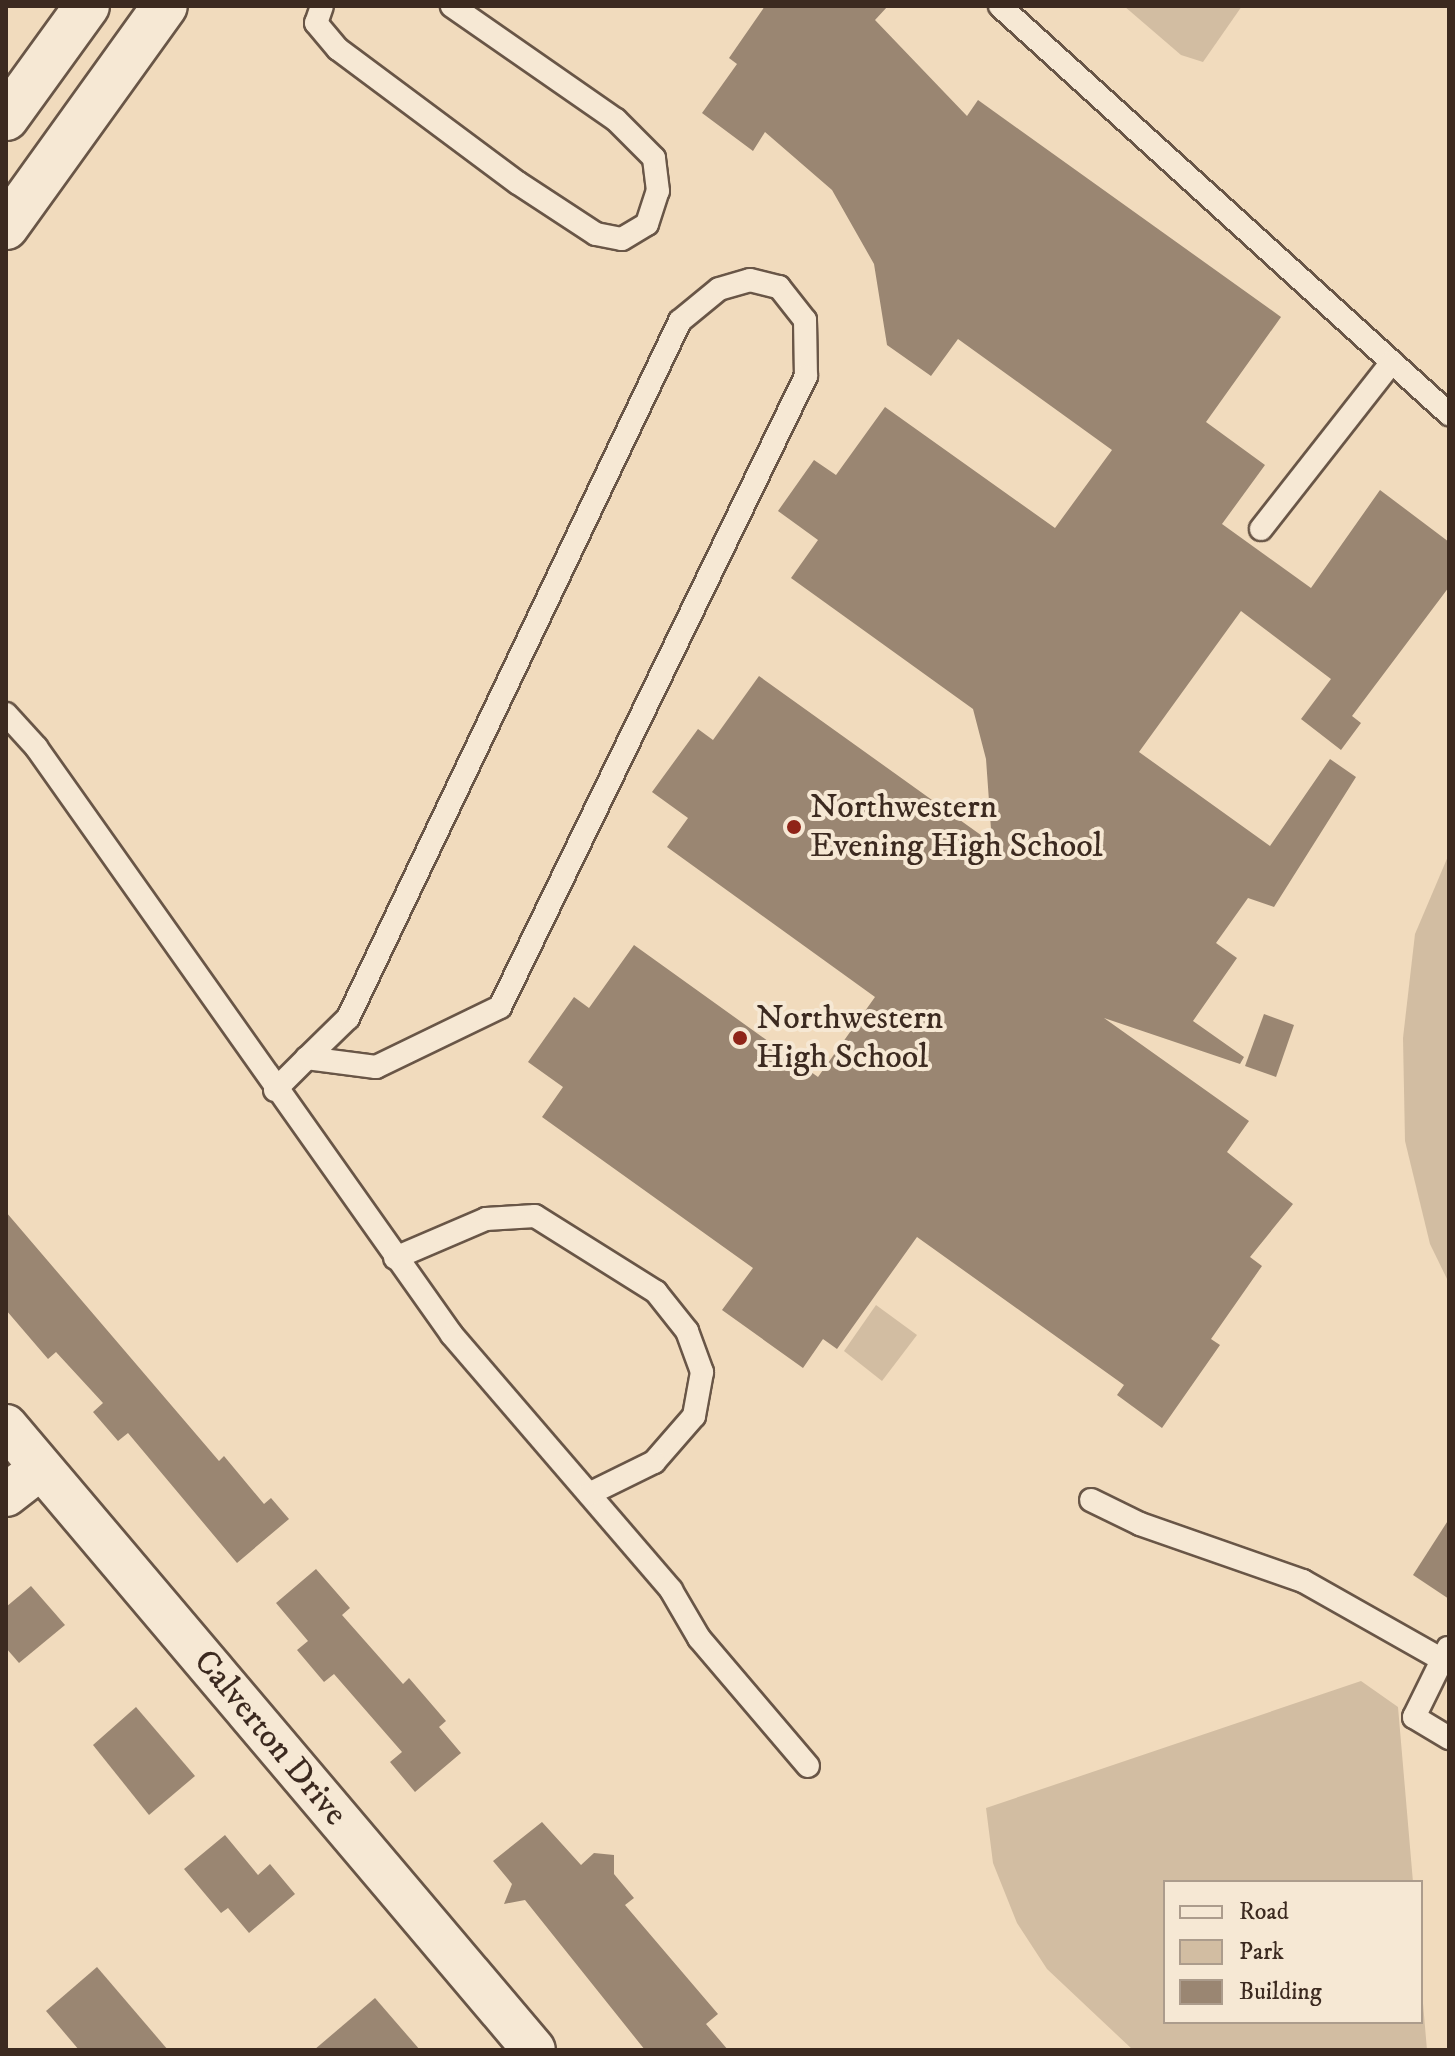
<!DOCTYPE html>
<html>
<head>
<meta charset="utf-8">
<style>
  body { margin:0 }
  #map { position:relative; width:1455px; height:2056px; overflow:hidden; background:#f1dbbd; font-family:"IM FELL DW Pica",serif }
  div>[style] { position:absolute }
  .green>* { inset:0; background:#d2bda2 }
  .building>* { inset:0; background:#9a8672 }
  .roads { filter:drop-shadow(2px 0 #695647) drop-shadow(-2px 0 #695647) drop-shadow(0 2px #695647) drop-shadow(0 -2px #695647) }
  .service>* { height:22px; margin:-11px; padding:0 11px; transform-origin:11px; border-radius:11px; background:#f6e8d4 }
  .minor>* { height:42px; margin:-21px; padding:0 21px; transform-origin:21px; border-radius:21px; background:#f6e8d4 }
  .secondary>* { height:44px; margin:-22px; padding:0 22px; transform-origin:22px; border-radius:22px; background:#f6e8d4 }
  .dots>* { width:22px; height:22px; translate:-50% -50%; box-sizing:border-box; border:4px solid #f6e8d4; border-radius:50% }
  span { translate:-50% -50%; white-space:nowrap; text-align:center; line-height:1.15; -webkit-text-stroke:8px #f6e8d4; paint-order:stroke }
  .poi-label { font-size:34px; color:#3c2a20 }
  .left { translate:0 -50%; text-align:left }
  .street-label { font-size:34px; color:#3c2a20 }
  .frame { position:absolute; inset:0; border:8px solid #3c2a20; pointer-events:none }
  .legend { position:absolute; left:1163px; top:1880px; width:260px; height:144px; box-sizing:border-box; background:#f6e8d4; border:2px solid #ac9c8c; margin:0; padding:10px 14px; list-style:none; font-size:24px; color:#3c2a20 }
  .legend li { display:flex; align-items:center; gap:16px; height:40px }
  .legend b { width:40px; border:2px solid #ac9c8c }
</style>
</head>
<body>
<div id="map">
  <div class="green">
    <div style="clip-path:polygon(1124px 6px,1242px 6px,1203px 62px,1181px 55px)"></div>
    <div style="clip-path:polygon(1449px 854px,1449px 1283px,1430px 1244px,1405px 1141px,1403px 1038px,1415px 934px)"></div>
    <div style="clip-path:polygon(876px 1305px,917px 1335px,882px 1381px,844px 1351px)"></div>
    <div style="clip-path:polygon(1361px 1681px,1398px 1707px,1413px 1882px,1165px 1882px,1165px 2022px,1421px 2022px,1421px 1980px,1427px 2050px,1133px 2050px,1047px 1969px,1017px 1923px,993px 1863px,986px 1808px)"></div>
  </div>
  <div class="building">
    <div style="clip-path:polygon(765px 6px,888px 6px,875px 20px,967px 116px,978px 100px,1281px 317px,1206px 422px,1265px 465px,1222px 524px,1311px 588px,1380px 490px,1449px 542px,1449px 587px,1352px 716px,1361px 723px,1341px 750px,1301px 719px,1331px 679px,1241px 611px,1139px 752px,1270px 846px,1330px 759px,1356px 777px,1274px 907px,1248px 898px,1216px 943px,1237px 958px,1193px 1021px,1244px 1057px,1240px 1064px,1104px 1018px,1249px 1121px,1227px 1152px,1293px 1204px,1250px 1257px,1262px 1266px,1211px 1339px,1220px 1345px,1162px 1428px,1117px 1395px,1124px 1385px,917px 1237px,837px 1349px,823px 1339px,803px 1368px,722px 1310px,753px 1268px,542px 1117px,563px 1087px,528px 1062px,574px 997px,589px 1008px,634px 945px,818px 1077px,875px 997px,667px 847px,688px 818px,652px 792px,698px 729px,713px 740px,759px 676px,992px 843px,986px 759px,973px 709px,791px 578px,818px 540px,778px 511px,814px 460px,836px 475px,885px 407px,1055px 528px,1112px 450px,958px 339px,931px 376px,887px 345px,874px 264px,832px 190px,765px 132px,753px 151px,702px 113px,737px 64px,729px 58px)"></div>
    <div style="clip-path:polygon(1264px 1014px,1294px 1025px,1276px 1077px,1245px 1066px)"></div>
    <div style="clip-path:polygon(6px 1212px,219px 1461px,224px 1456px,264px 1504px,271px 1498px,289px 1519px,237px 1563px,128px 1433px,118px 1441px,93px 1412px,103px 1403px,56px 1352px,48px 1359px,6px 1310px)"></div>
    <div style="clip-path:polygon(1449px 1519px,1449px 1599px,1413px 1575px)"></div>
    <div style="clip-path:polygon(316px 1569px,350px 1608px,342px 1615px,403px 1684px,409px 1678px,446px 1721px,439px 1727px,461px 1753px,415px 1792px,390px 1762px,402px 1752px,334px 1674px,324px 1682px,297px 1650px,308px 1641px,276px 1603px)"></div>
    <div style="clip-path:polygon(31px 1586px,65px 1625px,19px 1663px,6px 1648px,6px 1607px)"></div>
    <div style="clip-path:polygon(136px 1707px,195px 1776px,149px 1815px,93px 1745px)"></div>
    <div style="clip-path:polygon(542px 1822px,581px 1865px,594px 1853px,614px 1855px,614px 1874px,634px 1898px,625px 1905px,718px 2014px,706px 2024px,728px 2050px,645px 2050px,525px 1900px,504px 1904px,512px 1884px,493px 1861px)"></div>
    <div style="clip-path:polygon(225px 1835px,258px 1875px,270px 1864px,295px 1894px,249px 1933px,228px 1908px,221px 1913px,184px 1869px)"></div>
    <div style="clip-path:polygon(97px 1967px,168px 2050px,79px 2050px,46px 2011px)"></div>
    <div style="clip-path:polygon(375px 1998px,420px 2050px,314px 2050px)"></div>
  </div>
  <div class="roads">
    <div class="service">
      <div style="left:322px;top:6px;width:18px;rotate:109deg"></div>
      <div style="left:316px;top:23px;width:34px;rotate:50deg"></div>
      <div style="left:338px;top:49px;width:224px;rotate:36.7deg"></div>
      <div style="left:518px;top:183px;width:93px;rotate:33.2deg"></div>
      <div style="left:596px;top:234px;width:26px;rotate:11deg"></div>
      <div style="left:622px;top:239px;width:29px;rotate:-31deg"></div>
      <div style="left:647px;top:224px;width:35px;rotate:-72deg"></div>
      <div style="left:658px;top:191px;width:33px;rotate:-97deg"></div>
      <div style="left:654px;top:158px;width:54px;rotate:-135deg"></div>
      <div style="left:616px;top:120px;width:200px;rotate:-145.2deg"></div>
      <div style="left:1000px;top:6px;width:607px;rotate:42.26deg"></div>
      <div style="left:1261px;top:529px;width:212px;rotate:-51.9deg"></div>
      <div style="left:6px;top:714px;width:45px;rotate:47.7deg"></div>
      <div style="left:36px;top:747px;width:720px;rotate:54.72deg"></div>
      <div style="left:452px;top:1335px;width:336px;rotate:49.3deg"></div>
      <div style="left:671px;top:1590px;width:56px;rotate:59.7deg"></div>
      <div style="left:699px;top:1638px;width:168px;rotate:49.6deg"></div>
      <div style="left:275px;top:1090px;width:45px;rotate:-45deg"></div>
      <div style="left:307px;top:1058px;width:57px;rotate:-44.3deg"></div>
      <div style="left:348px;top:1018px;width:772px;rotate:-64.53deg"></div>
      <div style="left:680px;top:321px;width:50px;rotate:-39.4deg"></div>
      <div style="left:719px;top:289px;width:32px;rotate:-16deg"></div>
      <div style="left:750px;top:280px;width:30px;rotate:14deg"></div>
      <div style="left:779px;top:287px;width:42px;rotate:51.8deg"></div>
      <div style="left:805px;top:320px;width:56px;rotate:89deg"></div>
      <div style="left:806px;top:376px;width:701px;rotate:115.87deg"></div>
      <div style="left:500px;top:1007px;width:138px;rotate:154.2deg"></div>
      <div style="left:376px;top:1067px;width:70px;rotate:-172.6deg"></div>
      <div style="left:395px;top:1258px;width:99px;rotate:-23.2deg"></div>
      <div style="left:486px;top:1219px;width:49px;rotate:-3.5deg"></div>
      <div style="left:535px;top:1216px;width:143px;rotate:32.1deg"></div>
      <div style="left:656px;top:1292px;width:50px;rotate:51.5deg"></div>
      <div style="left:687px;top:1331px;width:44px;rotate:69.9deg"></div>
      <div style="left:702px;top:1372px;width:45px;rotate:100.3deg"></div>
      <div style="left:694px;top:1416px;width:61px;rotate:131deg"></div>
      <div style="left:654px;top:1462px;width:72px;rotate:153.8deg"></div>
      <div style="left:1091px;top:1500px;width:55px;rotate:26.1deg"></div>
      <div style="left:1140px;top:1524px;width:173px;rotate:19.3deg"></div>
      <div style="left:1303px;top:1581px;width:159px;rotate:29.5deg"></div>
      <div style="left:1448px;top:1648px;width:77px;rotate:116.2deg"></div>
      <div style="left:1414px;top:1717px;width:41px;rotate:31deg"></div>
    </div>
    <div class="minor">
      <div style="left:6px;top:1426px;width:817px;rotate:49.76deg"></div>
      <div style="left:6px;top:1495px;width:44px;rotate:-37.6deg"></div>
    </div>
    <div class="secondary">
      <div style="left:6px;top:118px;width:138px;rotate:-54.1deg"></div>
      <div style="left:6px;top:227px;width:272px;rotate:-54.3deg"></div>
    </div>
  </div>
  <div class="dots">
    <div style="left:794px;top:827px;background:#8f2418"></div>
    <div style="left:740px;top:1038px;background:#8f2418"></div>
  </div>
  <div class="poi-label">
    <span class="left" style="left:810px;top:827px">Northwestern<br>Evening High School</span>
    <span class="left" style="left:756px;top:1038px">Northwestern<br>High School</span>
  </div>
  <div class="street-label">
    <span style="left:270px;top:1738px;rotate:50deg">Calverton Drive</span>
  </div>
  <div class="frame"></div>
  <ul class="legend">
  <li><b style="height:10px;background:#f6e8d4"></b>Road</li>
  <li><b style="height:22px;background:#d2bda2"></b>Park</li>
  <li><b style="height:22px;background:#9a8672"></b>Building</li>
  </ul>
</div>
</body>
</html>
